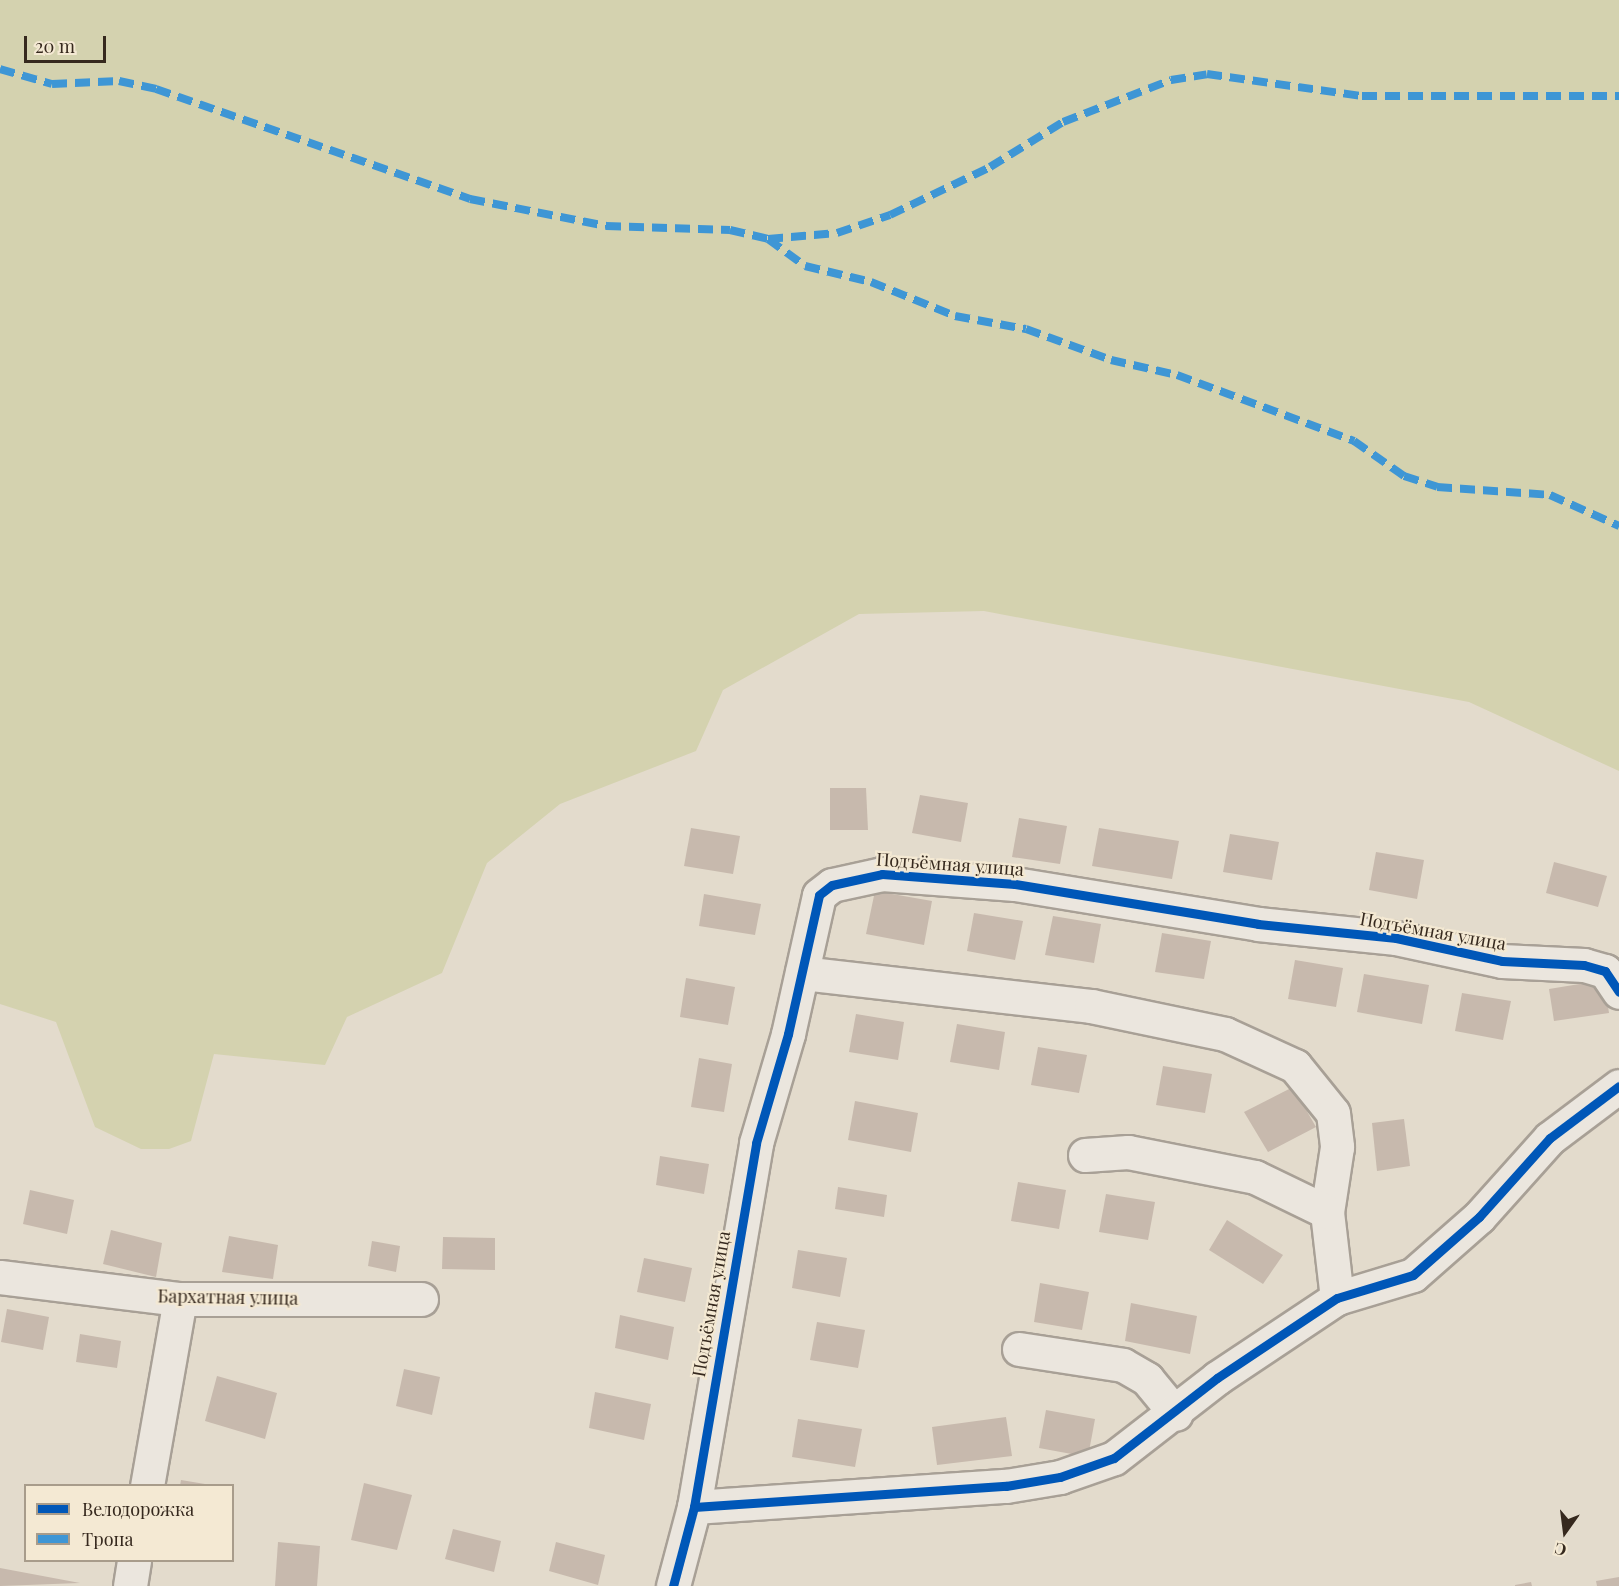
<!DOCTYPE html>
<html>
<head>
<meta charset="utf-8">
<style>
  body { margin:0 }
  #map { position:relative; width:1619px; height:1586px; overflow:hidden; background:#e3dbcc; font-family:"Playfair Display",serif }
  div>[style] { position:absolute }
  .green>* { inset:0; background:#d4d2af }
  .building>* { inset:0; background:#c7b9ad }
  .roads { filter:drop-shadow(2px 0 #a8a096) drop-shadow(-2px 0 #a8a096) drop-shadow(0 2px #a8a096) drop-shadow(0 -2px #a8a096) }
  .street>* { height:33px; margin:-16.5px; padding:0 16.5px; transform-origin:16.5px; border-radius:16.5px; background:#ebe6de }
  .quiet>* { height:8px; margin-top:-4px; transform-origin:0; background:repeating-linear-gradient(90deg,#3e96d5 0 15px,transparent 0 23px) }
  .cycleway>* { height:9px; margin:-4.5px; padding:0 4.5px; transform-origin:4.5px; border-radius:4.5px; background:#0057b8 }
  span { translate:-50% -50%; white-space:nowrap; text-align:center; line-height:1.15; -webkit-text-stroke:4.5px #f4e9d3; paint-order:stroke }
  .street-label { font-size:18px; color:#36291e }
  .legend { position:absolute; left:24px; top:1484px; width:210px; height:78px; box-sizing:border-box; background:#f4e9d3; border:2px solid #a89c8b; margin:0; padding:8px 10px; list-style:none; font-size:18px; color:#36291e }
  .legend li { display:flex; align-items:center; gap:12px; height:30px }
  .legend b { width:30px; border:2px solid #a89c8b }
  .north { position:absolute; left:1535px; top:1502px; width:60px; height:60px; -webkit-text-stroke:4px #f4e9d3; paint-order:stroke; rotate:194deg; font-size:16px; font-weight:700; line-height:24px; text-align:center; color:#36291e }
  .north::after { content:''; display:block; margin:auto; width:21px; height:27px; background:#36291e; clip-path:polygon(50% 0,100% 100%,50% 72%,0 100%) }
  .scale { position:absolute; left:24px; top:36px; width:82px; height:27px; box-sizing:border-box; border:3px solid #36291e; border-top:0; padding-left:8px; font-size:18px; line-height:21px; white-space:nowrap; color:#36291e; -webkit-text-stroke:4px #f4e9d3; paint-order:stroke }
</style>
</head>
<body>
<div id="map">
  <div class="green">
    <div style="clip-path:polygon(0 0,1619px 0,1619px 771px,1469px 702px,984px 611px,859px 614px,723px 690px,696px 751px,560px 804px,487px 863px,442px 973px,347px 1017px,325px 1065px,214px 1054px,191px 1141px,169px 1149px,141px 1149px,95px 1127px,56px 1022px,0 1004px)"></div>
  </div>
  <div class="building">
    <div style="clip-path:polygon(830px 788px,866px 788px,868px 830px,830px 830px)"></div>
    <div style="clip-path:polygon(920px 795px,968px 803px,961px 842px,912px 833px)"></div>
    <div style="clip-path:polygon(1019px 818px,1067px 826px,1060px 864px,1012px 857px)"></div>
    <div style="clip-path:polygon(691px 828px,740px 836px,733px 874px,684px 866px)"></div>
    <div style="clip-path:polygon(1099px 828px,1179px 841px,1172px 879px,1092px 866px)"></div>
    <div style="clip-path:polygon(1230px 834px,1279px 842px,1272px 880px,1223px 872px)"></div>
    <div style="clip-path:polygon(1376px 852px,1424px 860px,1417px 899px,1369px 890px)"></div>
    <div style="clip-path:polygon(1554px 862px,1607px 876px,1598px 907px,1546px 893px)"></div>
    <div style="clip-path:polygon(875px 891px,932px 901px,924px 945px,866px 934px)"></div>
    <div style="clip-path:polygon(704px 894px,761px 904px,755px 935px,699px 926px)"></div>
    <div style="clip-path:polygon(974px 913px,1023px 921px,1015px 960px,967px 951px)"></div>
    <div style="clip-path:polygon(1053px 916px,1101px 924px,1094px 963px,1045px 955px)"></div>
    <div style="clip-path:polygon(1162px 933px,1211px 941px,1204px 979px,1155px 972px)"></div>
    <div style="clip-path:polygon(1295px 960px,1343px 968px,1336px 1007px,1288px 999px)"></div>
    <div style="clip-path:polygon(1364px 974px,1429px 985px,1422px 1024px,1357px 1012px)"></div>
    <div style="clip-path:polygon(686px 978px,735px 987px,728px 1025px,680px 1017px)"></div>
    <div style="clip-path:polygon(1604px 980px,1609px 1013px,1554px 1021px,1549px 989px)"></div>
    <div style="clip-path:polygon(1462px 993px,1511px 1001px,1503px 1040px,1455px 1031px)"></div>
    <div style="clip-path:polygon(856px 1014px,904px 1022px,898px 1060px,849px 1052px)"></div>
    <div style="clip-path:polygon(957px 1024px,1005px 1032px,999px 1070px,950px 1062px)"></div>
    <div style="clip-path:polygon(1038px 1047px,1087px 1055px,1079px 1093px,1031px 1085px)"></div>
    <div style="clip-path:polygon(699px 1058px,732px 1064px,724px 1112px,691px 1107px)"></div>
    <div style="clip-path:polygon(1163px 1066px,1212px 1074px,1205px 1113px,1156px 1105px)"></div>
    <div style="clip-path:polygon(1293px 1087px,1316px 1127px,1268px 1152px,1244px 1112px)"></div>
    <div style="clip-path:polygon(855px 1101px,918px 1113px,911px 1152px,848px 1140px)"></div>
    <div style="clip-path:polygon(1404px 1119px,1410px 1166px,1377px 1171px,1372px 1123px)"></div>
    <div style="clip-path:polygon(660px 1156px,709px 1164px,704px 1194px,656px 1185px)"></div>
    <div style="clip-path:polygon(1018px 1182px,1066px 1190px,1059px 1229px,1011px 1221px)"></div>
    <div style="clip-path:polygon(838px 1187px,887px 1195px,884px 1217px,835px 1209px)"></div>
    <div style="clip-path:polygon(30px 1190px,74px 1200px,67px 1234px,23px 1224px)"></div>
    <div style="clip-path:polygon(1106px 1194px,1155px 1202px,1148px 1240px,1099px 1232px)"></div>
    <div style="clip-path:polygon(1227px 1220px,1283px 1255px,1263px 1284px,1209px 1250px)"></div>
    <div style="clip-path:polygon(111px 1230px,162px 1243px,156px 1277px,103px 1264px)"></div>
    <div style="clip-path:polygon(229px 1236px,278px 1245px,273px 1279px,222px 1272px)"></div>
    <div style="clip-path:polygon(443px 1237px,495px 1238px,495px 1270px,442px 1269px)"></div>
    <div style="clip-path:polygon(372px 1241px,400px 1246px,396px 1272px,368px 1266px)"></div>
    <div style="clip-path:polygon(798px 1250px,847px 1258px,840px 1297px,792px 1288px)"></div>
    <div style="clip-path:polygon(644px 1258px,692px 1268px,685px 1302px,637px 1292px)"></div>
    <div style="clip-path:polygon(1040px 1283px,1089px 1292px,1082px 1330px,1034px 1322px)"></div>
    <div style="clip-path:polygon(1131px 1303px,1197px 1316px,1190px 1354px,1125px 1341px)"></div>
    <div style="clip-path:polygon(7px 1309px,49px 1317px,43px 1350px,1px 1342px)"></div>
    <div style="clip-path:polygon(620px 1315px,674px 1327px,668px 1360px,615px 1348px)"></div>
    <div style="clip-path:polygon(817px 1322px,865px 1330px,858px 1368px,810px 1360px)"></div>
    <div style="clip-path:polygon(80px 1334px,121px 1341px,117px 1368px,76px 1362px)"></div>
    <div style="clip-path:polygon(404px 1369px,440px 1377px,432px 1415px,396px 1406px)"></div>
    <div style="clip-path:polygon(217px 1376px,277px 1393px,265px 1439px,205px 1421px)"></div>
    <div style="clip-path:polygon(595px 1392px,651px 1404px,644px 1440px,589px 1428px)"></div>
    <div style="clip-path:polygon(1046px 1410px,1095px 1419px,1088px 1457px,1039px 1448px)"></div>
    <div style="clip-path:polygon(1006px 1417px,1012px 1456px,937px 1465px,932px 1427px)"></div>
    <div style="clip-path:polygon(798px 1419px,862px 1429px,855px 1467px,792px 1457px)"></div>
    <div style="clip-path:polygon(181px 1480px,205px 1484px,205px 1486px,180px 1486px)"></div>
    <div style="clip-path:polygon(364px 1483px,412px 1495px,397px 1550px,351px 1540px)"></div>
    <div style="clip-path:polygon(453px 1529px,501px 1541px,494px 1572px,445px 1559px)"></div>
    <div style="clip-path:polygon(278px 1542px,320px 1546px,317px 1586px,275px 1586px)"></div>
    <div style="clip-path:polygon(556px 1542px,605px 1555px,598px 1585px,549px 1571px)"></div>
    <div style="clip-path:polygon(0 1568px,80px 1583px,0 1586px)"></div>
    <div style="clip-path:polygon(1619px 1577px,1619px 1586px,1597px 1586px,1596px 1581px)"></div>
    <div style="clip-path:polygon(1531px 1582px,1532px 1586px,1515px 1586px,1515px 1585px)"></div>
  </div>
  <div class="roads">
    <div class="street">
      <div style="left:802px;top:973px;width:291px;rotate:6.5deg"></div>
      <div style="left:1091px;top:1006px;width:137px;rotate:11.8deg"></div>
      <div style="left:1225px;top:1034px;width:77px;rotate:24.6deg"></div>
      <div style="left:1295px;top:1066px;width:60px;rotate:51deg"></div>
      <div style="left:1333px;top:1113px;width:34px;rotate:83deg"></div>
      <div style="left:1337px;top:1147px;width:66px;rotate:98.7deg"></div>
      <div style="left:1327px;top:1212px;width:87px;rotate:83.4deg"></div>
      <div style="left:1085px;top:1155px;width:43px;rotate:-4deg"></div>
      <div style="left:1128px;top:1152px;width:129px;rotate:11.1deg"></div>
      <div style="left:1255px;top:1177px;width:80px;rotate:25.9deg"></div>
      <div style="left:0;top:1277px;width:181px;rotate:7deg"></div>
      <div style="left:180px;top:1299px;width:241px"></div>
      <div style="left:1019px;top:1349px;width:105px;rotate:8.7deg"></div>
      <div style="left:1123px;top:1365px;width:28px;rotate:30deg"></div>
      <div style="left:1147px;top:1379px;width:45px;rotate:50.4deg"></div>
      <div style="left:147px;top:1486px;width:190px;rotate:-80deg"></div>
      <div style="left:694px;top:1507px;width:313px;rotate:-3.9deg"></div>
      <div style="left:1006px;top:1486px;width:55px;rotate:-9.5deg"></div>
      <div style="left:1060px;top:1477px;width:57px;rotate:-19.4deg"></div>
      <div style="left:1114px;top:1458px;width:130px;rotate:-37.8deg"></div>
      <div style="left:1217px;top:1378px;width:144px;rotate:-33.7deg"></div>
      <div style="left:1337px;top:1298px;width:79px;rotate:-16.8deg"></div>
      <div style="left:1413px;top:1275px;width:88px;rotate:-41.3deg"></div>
      <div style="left:1479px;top:1217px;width:106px;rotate:-48.1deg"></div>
      <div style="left:1550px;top:1138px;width:86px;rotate:-37deg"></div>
      <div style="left:130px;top:1586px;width:26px;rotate:-81deg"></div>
      <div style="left:673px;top:1586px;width:82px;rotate:-75.1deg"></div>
      <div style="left:694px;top:1507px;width:369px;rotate:-80.3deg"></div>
      <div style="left:756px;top:1143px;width:114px;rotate:-73.6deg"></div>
      <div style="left:788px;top:1034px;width:142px;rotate:-77.4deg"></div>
      <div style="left:819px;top:895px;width:16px;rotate:-38deg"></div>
      <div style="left:832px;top:885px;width:51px;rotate:-12.4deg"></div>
      <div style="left:882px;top:874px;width:133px;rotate:4.3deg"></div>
      <div style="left:1015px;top:884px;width:246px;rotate:9.3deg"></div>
      <div style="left:1258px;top:924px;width:139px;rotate:5.8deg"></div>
      <div style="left:1396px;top:938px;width:108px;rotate:12.2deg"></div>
      <div style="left:1502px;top:961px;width:82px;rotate:2.8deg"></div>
      <div style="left:1584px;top:965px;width:22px;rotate:16deg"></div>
      <div style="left:1605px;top:971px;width:25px;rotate:56deg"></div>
    </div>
  </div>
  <div class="quiet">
    <div style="left:0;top:69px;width:54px;rotate:16.1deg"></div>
    <div style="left:52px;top:84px;width:67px;rotate:-2.6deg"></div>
    <div style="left:119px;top:81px;width:38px;rotate:12deg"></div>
    <div style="left:156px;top:89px;width:333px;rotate:19.3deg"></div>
    <div style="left:470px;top:199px;width:139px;rotate:11.2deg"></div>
    <div style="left:606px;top:226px;width:124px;rotate:1.8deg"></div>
    <div style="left:730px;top:230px;width:39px;rotate:13deg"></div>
    <div style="left:768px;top:239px;width:69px;rotate:-5deg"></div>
    <div style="left:837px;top:233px;width:56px;rotate:-18.8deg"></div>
    <div style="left:890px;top:215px;width:111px;rotate:-25.6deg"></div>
    <div style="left:990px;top:167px;width:86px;rotate:-31.7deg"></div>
    <div style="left:1063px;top:122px;width:116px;rotate:-21.3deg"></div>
    <div style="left:1171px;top:80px;width:36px;rotate:-9deg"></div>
    <div style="left:1207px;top:74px;width:157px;rotate:8.1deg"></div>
    <div style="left:1362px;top:96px;width:257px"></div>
    <div style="left:768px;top:239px;width:46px;rotate:36.1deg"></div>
    <div style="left:805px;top:266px;width:68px;rotate:13.6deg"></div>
    <div style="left:871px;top:282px;width:91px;rotate:22deg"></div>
    <div style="left:955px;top:316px;width:72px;rotate:10.4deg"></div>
    <div style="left:1026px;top:329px;width:90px;rotate:20deg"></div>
    <div style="left:1111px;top:360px;width:68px;rotate:12.8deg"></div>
    <div style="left:1177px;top:375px;width:189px;rotate:20.4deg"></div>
    <div style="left:1354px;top:441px;width:61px;rotate:35deg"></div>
    <div style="left:1404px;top:476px;width:35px;rotate:18deg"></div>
    <div style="left:1437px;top:487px;width:113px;rotate:4deg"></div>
    <div style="left:1550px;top:495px;width:76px;rotate:24.2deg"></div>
  </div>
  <div class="cycleway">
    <div style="left:694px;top:1507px;width:313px;rotate:-3.9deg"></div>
    <div style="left:1006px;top:1486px;width:55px;rotate:-9.5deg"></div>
    <div style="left:1060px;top:1477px;width:57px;rotate:-19.4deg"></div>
    <div style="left:1114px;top:1458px;width:130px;rotate:-37.8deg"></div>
    <div style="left:1217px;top:1378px;width:144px;rotate:-33.7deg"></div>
    <div style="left:1337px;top:1298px;width:79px;rotate:-16.8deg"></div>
    <div style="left:1413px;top:1275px;width:88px;rotate:-41.3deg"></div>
    <div style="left:1479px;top:1217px;width:106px;rotate:-48.1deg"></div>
    <div style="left:1550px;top:1138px;width:86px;rotate:-37deg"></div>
    <div style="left:673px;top:1586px;width:82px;rotate:-75.1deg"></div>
    <div style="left:694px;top:1507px;width:369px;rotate:-80.3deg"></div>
    <div style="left:756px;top:1143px;width:114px;rotate:-73.6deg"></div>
    <div style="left:788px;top:1034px;width:142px;rotate:-77.4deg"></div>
    <div style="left:819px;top:895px;width:16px;rotate:-38deg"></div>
    <div style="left:832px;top:885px;width:51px;rotate:-12.4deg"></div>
    <div style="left:882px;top:874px;width:133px;rotate:4.3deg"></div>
    <div style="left:1015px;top:884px;width:246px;rotate:9.3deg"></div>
    <div style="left:1258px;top:924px;width:139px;rotate:5.8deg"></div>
    <div style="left:1396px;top:938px;width:108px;rotate:12.2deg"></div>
    <div style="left:1502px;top:961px;width:82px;rotate:2.8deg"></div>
    <div style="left:1584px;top:965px;width:22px;rotate:16deg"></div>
    <div style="left:1605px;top:971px;width:25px;rotate:56deg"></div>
  </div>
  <div class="street-label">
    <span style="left:950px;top:864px;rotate:4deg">Подъёмная улица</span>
    <span style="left:1433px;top:931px;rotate:10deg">Подъёмная улица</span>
    <span style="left:228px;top:1297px;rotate:1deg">Бархатная улица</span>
    <span style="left:711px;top:1304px;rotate:-80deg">Подъёмная улица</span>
  </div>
  <ul class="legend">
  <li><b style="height:8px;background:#0057b8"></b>Велодорожка</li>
  <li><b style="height:8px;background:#3e96d5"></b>Тропа</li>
  </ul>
  <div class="north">С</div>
  <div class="scale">20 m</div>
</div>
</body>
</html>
